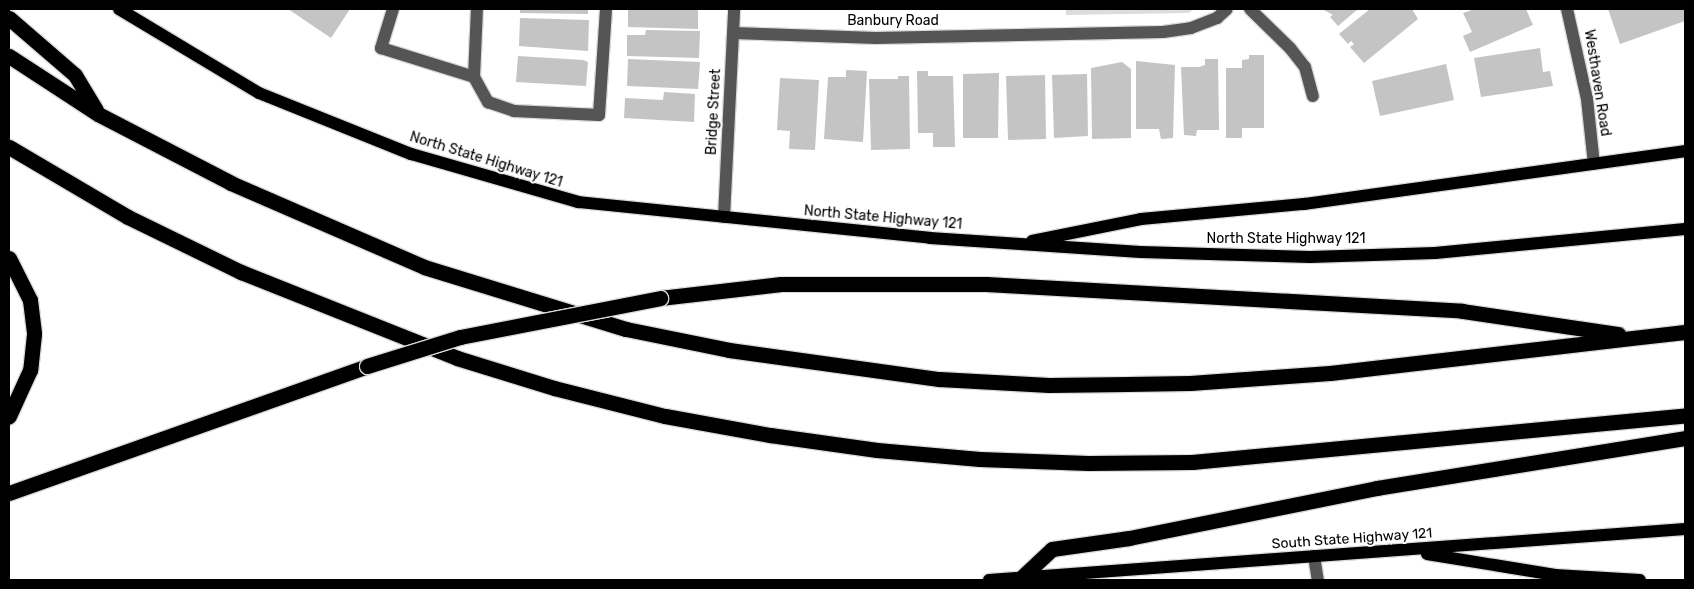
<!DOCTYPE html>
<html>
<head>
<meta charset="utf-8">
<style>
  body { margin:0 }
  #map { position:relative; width:1694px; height:589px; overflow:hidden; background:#fff; font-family:Rubik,sans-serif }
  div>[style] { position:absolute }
  .green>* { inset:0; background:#dcdcdc }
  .building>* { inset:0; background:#c4c4c4 }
  .roads { filter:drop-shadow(1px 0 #dbdbdb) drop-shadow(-1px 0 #dbdbdb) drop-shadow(0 1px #dbdbdb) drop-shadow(0 -1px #dbdbdb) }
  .minor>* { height:12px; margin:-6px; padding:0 6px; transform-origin:6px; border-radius:6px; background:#555 }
  .major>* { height:12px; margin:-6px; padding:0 6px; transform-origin:6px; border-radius:6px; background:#000 }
  .highway>* { height:15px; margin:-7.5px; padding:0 7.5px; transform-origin:7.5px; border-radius:7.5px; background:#000 }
  .bridges { filter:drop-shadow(1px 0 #dbdbdb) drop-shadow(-1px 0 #dbdbdb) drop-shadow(0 1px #dbdbdb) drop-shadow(0 -1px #dbdbdb) }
  .highway-bridge>* { height:15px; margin:-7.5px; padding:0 7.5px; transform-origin:7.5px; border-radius:7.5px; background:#000 }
  span { translate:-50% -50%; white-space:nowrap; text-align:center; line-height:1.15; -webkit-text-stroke:4px #fff; paint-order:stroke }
  .street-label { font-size:14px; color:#000 }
  .frame { position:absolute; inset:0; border:10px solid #000; pointer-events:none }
</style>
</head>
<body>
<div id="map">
  <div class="green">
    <div style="clip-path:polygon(1066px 9px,1194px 9px,1189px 13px,1066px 15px)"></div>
  </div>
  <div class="building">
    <div style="clip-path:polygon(288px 9px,350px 9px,331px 38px)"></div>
    <div style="clip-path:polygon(520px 9px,588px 9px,588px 14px,520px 13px)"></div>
    <div style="clip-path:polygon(628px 9px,698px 9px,698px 29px,628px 27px)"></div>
    <div style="clip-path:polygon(1322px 9px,1358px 9px,1338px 26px,1330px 17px,1333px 15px)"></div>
    <div style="clip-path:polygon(1370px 9px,1412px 9px,1418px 19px,1364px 63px,1350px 47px,1354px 44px,1351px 41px,1348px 44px,1339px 34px)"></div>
    <div style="clip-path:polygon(1475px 9px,1526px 9px,1533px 25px,1470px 52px,1463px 36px,1472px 32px,1463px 13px)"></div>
    <div style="clip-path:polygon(1608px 9px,1685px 9px,1685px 21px,1620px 44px)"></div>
    <div style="clip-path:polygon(520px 18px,589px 20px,588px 51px,519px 46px)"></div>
    <div style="clip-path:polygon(646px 30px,700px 31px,699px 58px,627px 56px,627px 35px,645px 35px)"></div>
    <div style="clip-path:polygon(1540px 48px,1543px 72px,1550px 71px,1553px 86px,1481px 97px,1474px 58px)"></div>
    <div style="clip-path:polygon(1249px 55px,1264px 55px,1264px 128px,1242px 128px,1242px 138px,1226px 138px,1226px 68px,1242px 68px,1242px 60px,1249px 59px)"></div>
    <div style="clip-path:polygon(518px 56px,583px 60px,588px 62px,586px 86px,516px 82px)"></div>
    <div style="clip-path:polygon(628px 59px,700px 62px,698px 89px,627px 86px)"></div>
    <div style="clip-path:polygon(1205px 59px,1218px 59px,1219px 130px,1197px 130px,1196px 136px,1184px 135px,1181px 67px,1199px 67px,1205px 65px)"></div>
    <div style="clip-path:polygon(1136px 61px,1175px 65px,1173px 138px,1161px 139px,1159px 129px,1136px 129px)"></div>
    <div style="clip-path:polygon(1122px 62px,1131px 69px,1131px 138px,1092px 139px,1091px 68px)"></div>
    <div style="clip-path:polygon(1446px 64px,1454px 100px,1380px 116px,1372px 81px)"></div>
    <div style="clip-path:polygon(846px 70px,867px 71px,863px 142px,824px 139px,828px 77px,846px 77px)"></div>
    <div style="clip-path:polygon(917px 71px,928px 71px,928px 76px,953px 76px,955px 147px,933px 147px,933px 133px,918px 133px)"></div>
    <div style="clip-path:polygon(999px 73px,998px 138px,963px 138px,963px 74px)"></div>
    <div style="clip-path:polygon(1087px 74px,1088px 136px,1054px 138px,1052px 75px)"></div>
    <div style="clip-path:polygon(1045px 75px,1046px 139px,1008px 140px,1006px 76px)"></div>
    <div style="clip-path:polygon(898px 76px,909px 76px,910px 149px,871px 150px,869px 79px,898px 79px)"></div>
    <div style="clip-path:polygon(780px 78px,819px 80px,815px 150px,789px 149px,790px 131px,777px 130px)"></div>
    <div style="clip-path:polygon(664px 92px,695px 94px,694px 122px,624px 118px,625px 98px,663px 100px)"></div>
  </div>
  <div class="roads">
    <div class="minor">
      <div style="left:393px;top:9px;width:41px;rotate:107.1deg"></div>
      <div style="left:381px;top:48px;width:97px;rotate:17.3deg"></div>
      <div style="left:1250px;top:9px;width:56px;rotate:44.3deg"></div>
      <div style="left:1290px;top:48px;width:24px;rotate:52deg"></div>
      <div style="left:1305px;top:67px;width:30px;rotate:75deg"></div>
      <div style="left:1567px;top:9px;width:92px;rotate:77.5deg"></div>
      <div style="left:1587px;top:99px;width:65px;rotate:83.9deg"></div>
      <div style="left:733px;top:33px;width:143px;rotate:2deg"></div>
      <div style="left:876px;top:38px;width:287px;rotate:-1.2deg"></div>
      <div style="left:1163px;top:32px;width:28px;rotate:-8deg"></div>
      <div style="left:1191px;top:28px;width:28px;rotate:-21deg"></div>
      <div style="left:1217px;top:18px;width:13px;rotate:-42deg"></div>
      <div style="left:474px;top:77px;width:29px;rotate:61deg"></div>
      <div style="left:488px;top:102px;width:28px;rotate:19deg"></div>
      <div style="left:514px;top:111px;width:85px;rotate:2.7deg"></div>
      <div style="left:599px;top:115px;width:106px;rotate:-86.2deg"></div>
      <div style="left:474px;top:77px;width:68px;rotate:-87.5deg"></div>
      <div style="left:724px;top:217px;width:208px;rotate:-87.2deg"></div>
      <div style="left:1314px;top:556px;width:24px;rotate:81deg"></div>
    </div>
    <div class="major">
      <div style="left:119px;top:9px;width:163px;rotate:31deg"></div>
      <div style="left:259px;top:93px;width:164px;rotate:21.9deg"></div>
      <div style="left:411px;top:154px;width:174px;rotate:16deg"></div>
      <div style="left:578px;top:202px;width:354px;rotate:5.8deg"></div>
      <div style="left:930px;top:238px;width:211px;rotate:3.8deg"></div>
      <div style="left:1141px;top:252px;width:169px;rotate:1.7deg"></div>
      <div style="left:1310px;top:257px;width:125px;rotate:-1.8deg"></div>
      <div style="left:1435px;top:253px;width:251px;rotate:-5.5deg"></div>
      <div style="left:1032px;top:241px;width:111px;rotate:-11.4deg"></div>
      <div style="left:1141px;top:219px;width:164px;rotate:-5.3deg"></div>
      <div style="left:1304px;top:204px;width:385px;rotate:-7.9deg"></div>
      <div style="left:1427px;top:554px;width:130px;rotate:9.3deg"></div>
      <div style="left:1555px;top:575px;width:85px;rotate:3.4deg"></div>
      <div style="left:989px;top:580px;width:698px;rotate:-4.19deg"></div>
    </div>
    <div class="highway">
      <div style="left:9px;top:18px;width:87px;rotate:40.8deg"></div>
      <div style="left:75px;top:75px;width:41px;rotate:59deg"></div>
      <div style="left:9px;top:56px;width:106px;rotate:33.1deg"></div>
      <div style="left:98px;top:114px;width:150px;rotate:27.4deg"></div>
      <div style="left:231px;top:183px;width:210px;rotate:23.5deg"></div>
      <div style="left:424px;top:267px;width:211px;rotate:17.1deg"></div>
      <div style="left:626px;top:329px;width:105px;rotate:11.5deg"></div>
      <div style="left:729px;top:350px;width:212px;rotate:7.9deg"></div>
      <div style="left:939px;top:379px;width:110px;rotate:3.1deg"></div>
      <div style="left:1049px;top:385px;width:141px;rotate:-0.8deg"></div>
      <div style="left:1190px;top:383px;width:140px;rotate:-4.1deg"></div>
      <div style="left:1330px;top:373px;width:357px;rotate:-6.6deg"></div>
      <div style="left:9px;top:147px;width:138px;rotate:30.5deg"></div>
      <div style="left:128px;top:217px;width:126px;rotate:26deg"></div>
      <div style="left:241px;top:272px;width:232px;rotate:21.7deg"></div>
      <div style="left:457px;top:358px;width:102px;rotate:17.2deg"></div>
      <div style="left:554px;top:388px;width:114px;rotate:14.2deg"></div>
      <div style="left:665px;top:416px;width:107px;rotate:10.3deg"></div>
      <div style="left:770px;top:435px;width:108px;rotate:8deg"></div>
      <div style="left:877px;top:450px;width:103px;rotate:5deg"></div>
      <div style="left:980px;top:459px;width:108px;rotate:2.1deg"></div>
      <div style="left:1088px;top:463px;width:104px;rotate:-0.6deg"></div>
      <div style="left:1192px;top:462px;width:495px;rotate:-5.4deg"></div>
      <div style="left:9px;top:258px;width:47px;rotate:63.4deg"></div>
      <div style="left:30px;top:300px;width:34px;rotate:83deg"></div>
      <div style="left:34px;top:334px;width:36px;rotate:96deg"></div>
      <div style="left:30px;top:370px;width:51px;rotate:114.5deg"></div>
      <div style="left:660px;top:298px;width:122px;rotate:-6.6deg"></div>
      <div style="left:781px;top:284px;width:205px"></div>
      <div style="left:986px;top:284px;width:477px;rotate:3.2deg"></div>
      <div style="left:1462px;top:311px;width:158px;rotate:8.4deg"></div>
      <div style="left:9px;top:493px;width:380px;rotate:-19.5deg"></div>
      <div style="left:1021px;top:578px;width:42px;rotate:-43.1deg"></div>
      <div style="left:1052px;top:549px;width:78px;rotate:-8.1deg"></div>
      <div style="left:1129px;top:538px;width:253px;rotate:-11.4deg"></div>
      <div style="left:1377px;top:488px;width:312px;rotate:-9.2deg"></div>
    </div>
  </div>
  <div class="bridges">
    <div class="highway-bridge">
      <div style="left:367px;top:366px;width:97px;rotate:-17.3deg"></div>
      <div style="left:460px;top:337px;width:204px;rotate:-11deg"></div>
    </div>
  </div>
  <div class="street-label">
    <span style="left:893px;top:21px">Banbury Road</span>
    <span style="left:1597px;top:83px;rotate:81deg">Westhaven Road</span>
    <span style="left:714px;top:112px;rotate:-87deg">Bridge Street</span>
    <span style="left:486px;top:160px;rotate:17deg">North State Highway 121</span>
    <span style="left:883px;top:218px;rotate:5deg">North State Highway 121</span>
    <span style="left:1286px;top:239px">North State Highway 121</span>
    <span style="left:1352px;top:539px;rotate:-4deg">South State Highway 121</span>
  </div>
  <div class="frame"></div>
</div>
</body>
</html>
